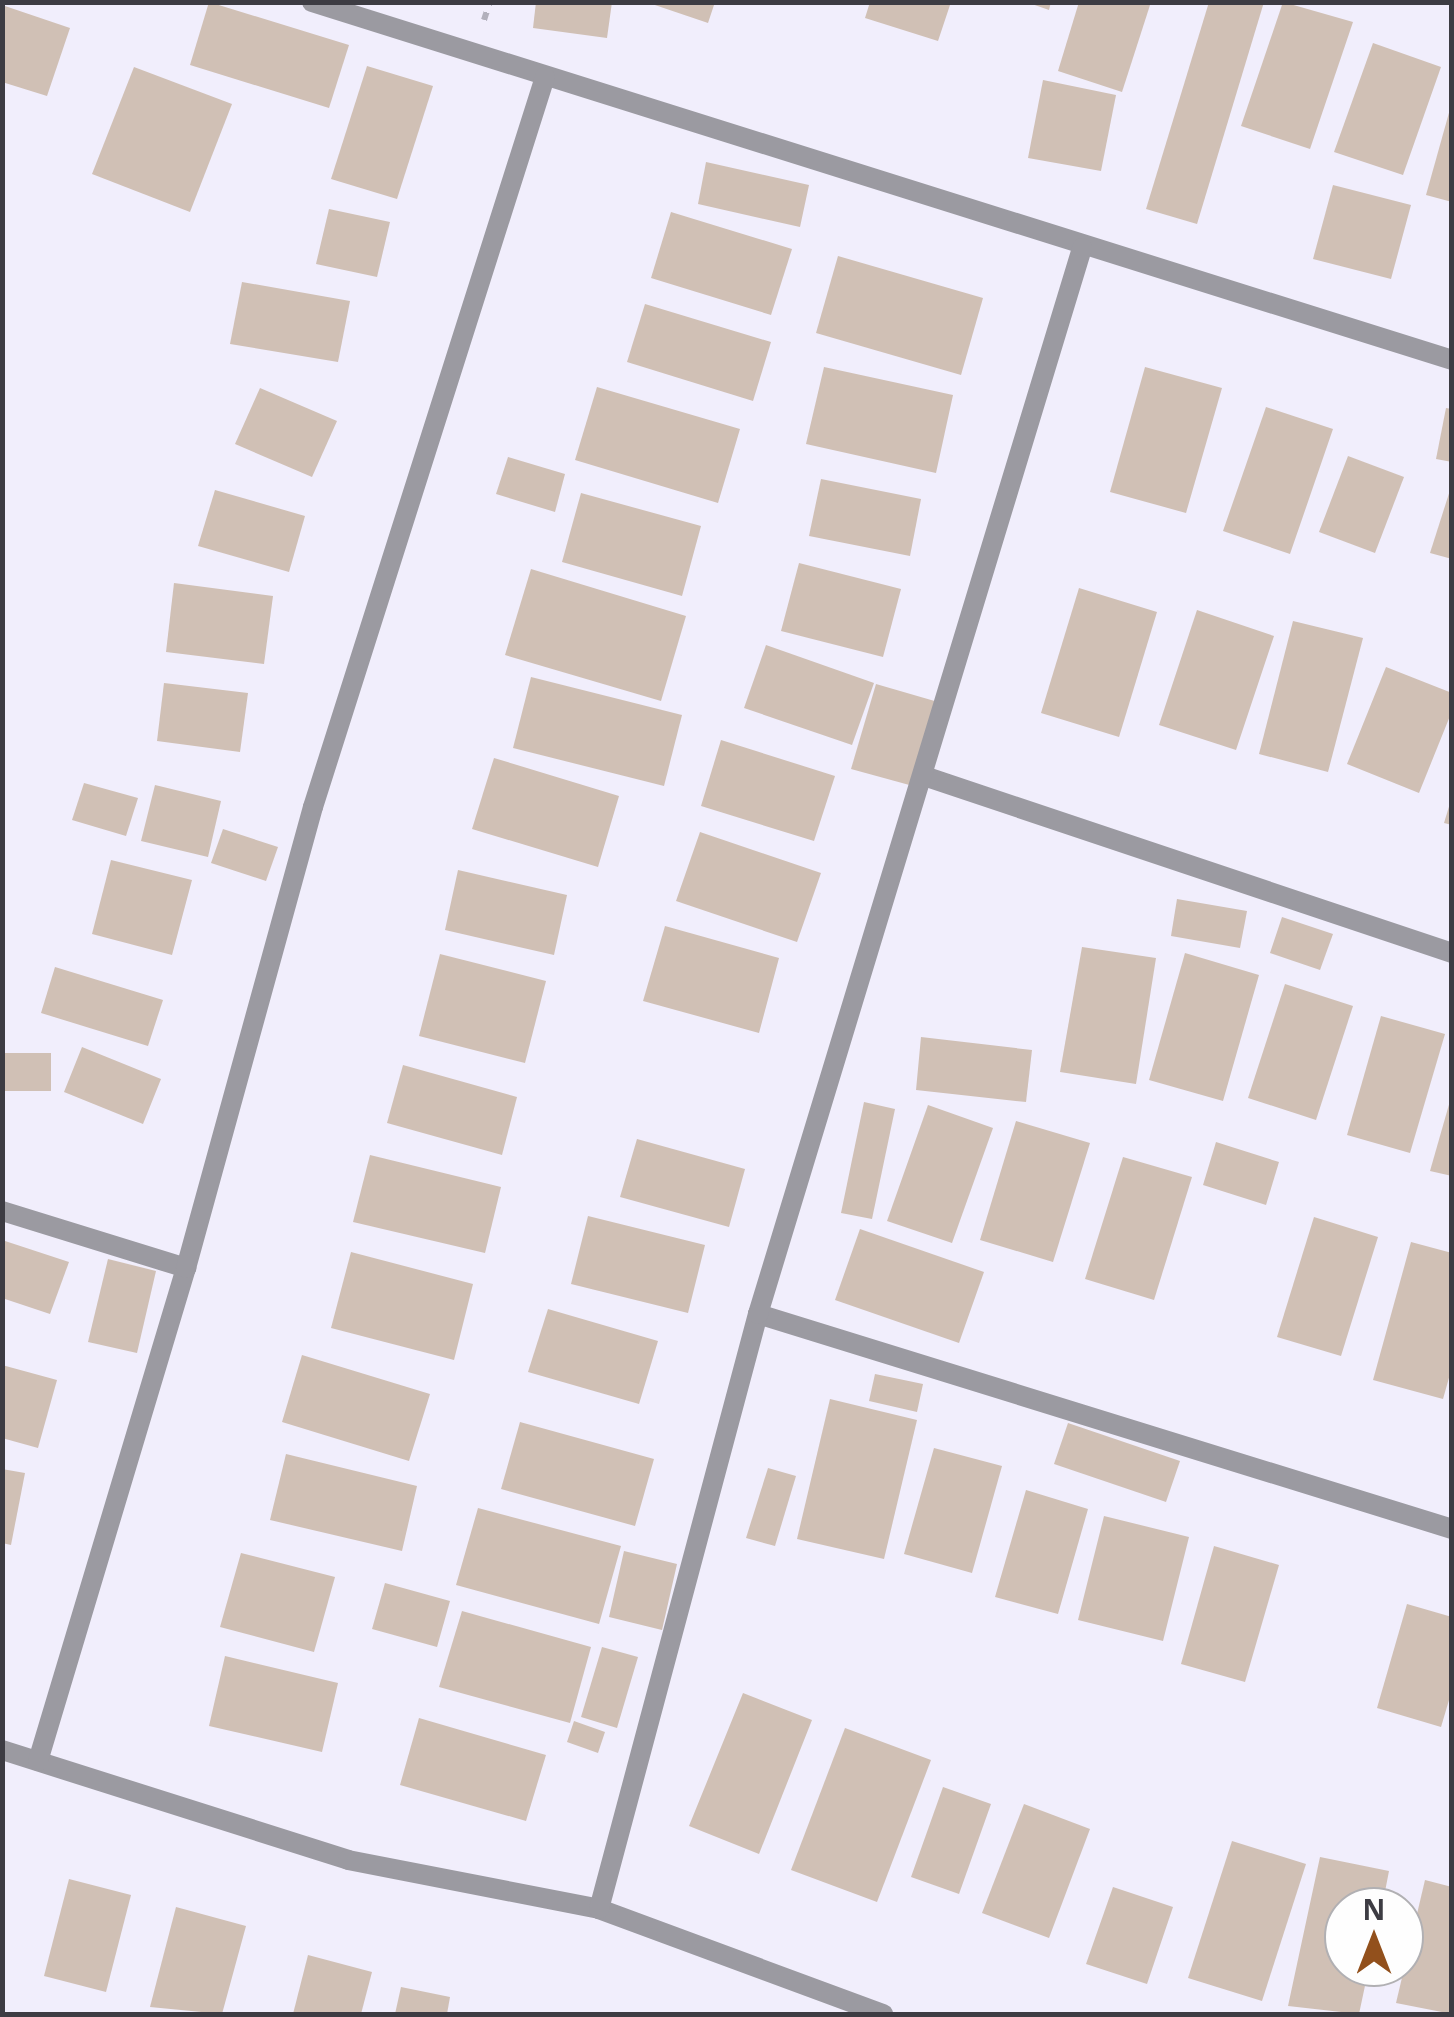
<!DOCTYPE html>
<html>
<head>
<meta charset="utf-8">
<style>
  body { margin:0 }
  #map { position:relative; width:1454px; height:2017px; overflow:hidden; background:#f1eefc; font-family:"Noto Sans",sans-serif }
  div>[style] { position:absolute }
  .building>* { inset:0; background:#d0c0b5 }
  .path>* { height:6px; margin-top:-3px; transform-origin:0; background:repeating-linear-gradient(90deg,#b2b0bc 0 8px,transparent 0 16px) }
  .street>* { height:20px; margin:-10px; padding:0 10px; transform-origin:10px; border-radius:10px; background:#9b9aa1 }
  span { translate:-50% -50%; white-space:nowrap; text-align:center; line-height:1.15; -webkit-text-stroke:8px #fefefe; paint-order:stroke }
  .frame { position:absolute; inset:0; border:5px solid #3d3c43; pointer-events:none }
  .north { position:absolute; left:1324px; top:1887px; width:100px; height:100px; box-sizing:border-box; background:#fefefe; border:2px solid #b1b0b3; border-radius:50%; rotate:0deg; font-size:28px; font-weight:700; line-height:40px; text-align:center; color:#3d3c43 }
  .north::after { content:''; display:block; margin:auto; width:35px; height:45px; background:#92501c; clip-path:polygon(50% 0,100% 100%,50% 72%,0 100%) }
</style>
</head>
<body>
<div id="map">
  <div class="building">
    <div style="clip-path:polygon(209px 2px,349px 45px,329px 108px,190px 65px)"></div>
    <div style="clip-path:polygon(536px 2px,612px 2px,607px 38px,533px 28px)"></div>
    <div style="clip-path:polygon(646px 2px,715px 2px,708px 23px)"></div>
    <div style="clip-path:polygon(870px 2px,951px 2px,938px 41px,865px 18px)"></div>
    <div style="clip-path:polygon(1026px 2px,1051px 2px,1049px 10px)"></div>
    <div style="clip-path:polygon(1079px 2px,1151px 2px,1122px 92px,1058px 71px)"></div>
    <div style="clip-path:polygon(1209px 2px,1264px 2px,1197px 224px,1146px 209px)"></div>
    <div style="clip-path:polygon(1283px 2px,1353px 22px,1310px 149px,1241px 126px)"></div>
    <div style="clip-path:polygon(2px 5px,70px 28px,47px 96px,2px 82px)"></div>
    <div style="clip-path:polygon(1373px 43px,1441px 67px,1403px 175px,1334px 152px)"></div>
    <div style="clip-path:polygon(367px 66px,433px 86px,397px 199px,331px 179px)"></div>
    <div style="clip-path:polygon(134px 67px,232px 104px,190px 212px,92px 174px)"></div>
    <div style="clip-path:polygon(1043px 80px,1116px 95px,1101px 171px,1028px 158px)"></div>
    <div style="clip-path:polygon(1452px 102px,1452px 202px,1426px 195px)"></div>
    <div style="clip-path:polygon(706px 162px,809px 185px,800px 227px,698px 204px)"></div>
    <div style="clip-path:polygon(1333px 185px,1411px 205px,1391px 279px,1313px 259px)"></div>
    <div style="clip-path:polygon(329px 209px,390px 222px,377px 277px,316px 264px)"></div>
    <div style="clip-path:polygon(671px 212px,792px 249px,771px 315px,651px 278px)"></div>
    <div style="clip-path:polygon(838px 256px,983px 298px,961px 375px,816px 333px)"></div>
    <div style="clip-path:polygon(242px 282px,350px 301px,338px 362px,230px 344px)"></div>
    <div style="clip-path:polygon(645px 304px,771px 342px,753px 401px,627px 362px)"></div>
    <div style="clip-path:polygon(824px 367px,953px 395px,936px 473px,806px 444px)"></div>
    <div style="clip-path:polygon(1145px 367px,1222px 388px,1186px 513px,1110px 492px)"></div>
    <div style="clip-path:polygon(597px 387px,740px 429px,718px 503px,575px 460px)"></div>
    <div style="clip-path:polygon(260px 388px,337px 421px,312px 477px,235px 444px)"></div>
    <div style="clip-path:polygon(1266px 407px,1333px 429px,1290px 554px,1223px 531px)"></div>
    <div style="clip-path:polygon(1446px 408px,1452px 409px,1452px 462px,1436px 459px)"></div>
    <div style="clip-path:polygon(1348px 456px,1404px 477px,1375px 553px,1319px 532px)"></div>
    <div style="clip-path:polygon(508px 457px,565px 474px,555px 512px,496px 494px)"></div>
    <div style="clip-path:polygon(821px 479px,921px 499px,910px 556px,809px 536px)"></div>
    <div style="clip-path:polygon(1452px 484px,1452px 559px,1430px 553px)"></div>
    <div style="clip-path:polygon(215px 490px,305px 516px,289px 572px,198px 546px)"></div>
    <div style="clip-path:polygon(581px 493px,701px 526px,682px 596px,562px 562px)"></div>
    <div style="clip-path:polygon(799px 563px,901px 589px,883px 657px,781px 631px)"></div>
    <div style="clip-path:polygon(531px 569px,686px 616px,661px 701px,505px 655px)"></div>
    <div style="clip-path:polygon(174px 583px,273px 596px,264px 664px,166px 652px)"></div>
    <div style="clip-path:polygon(1079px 588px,1157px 612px,1119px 737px,1041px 713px)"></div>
    <div style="clip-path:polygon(1197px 610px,1274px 636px,1236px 750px,1159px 725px)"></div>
    <div style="clip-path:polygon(1293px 621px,1363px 638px,1328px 772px,1259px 754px)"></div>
    <div style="clip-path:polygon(766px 645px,874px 683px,852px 745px,744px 708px)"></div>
    <div style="clip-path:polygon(1386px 667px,1452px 693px,1452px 711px,1419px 793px,1347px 764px)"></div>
    <div style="clip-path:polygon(531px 677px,682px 715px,664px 786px,513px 748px)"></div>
    <div style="clip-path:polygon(164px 683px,248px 693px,240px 752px,157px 741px)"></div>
    <div style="clip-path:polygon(876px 684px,938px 702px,913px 786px,851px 769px)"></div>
    <div style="clip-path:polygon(721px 740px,835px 776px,814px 841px,701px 806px)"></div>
    <div style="clip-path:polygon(494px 758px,619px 796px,598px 867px,472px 829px)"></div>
    <div style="clip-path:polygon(84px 783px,138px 798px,126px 836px,72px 820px)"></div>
    <div style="clip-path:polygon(155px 785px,221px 801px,208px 857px,141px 841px)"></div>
    <div style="clip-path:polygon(1451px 800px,1452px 800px,1452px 825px,1444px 823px)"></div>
    <div style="clip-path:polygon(223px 829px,278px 847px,266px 881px,211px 863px)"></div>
    <div style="clip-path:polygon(700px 832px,821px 873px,797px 942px,676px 901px)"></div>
    <div style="clip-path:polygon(111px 860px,192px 880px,172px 955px,92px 934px)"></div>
    <div style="clip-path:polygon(458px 870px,567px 895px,554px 955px,445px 930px)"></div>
    <div style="clip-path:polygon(1177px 899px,1247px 911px,1240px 948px,1171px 936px)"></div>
    <div style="clip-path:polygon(1282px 917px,1333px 934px,1320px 970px,1270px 953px)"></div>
    <div style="clip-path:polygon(665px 926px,779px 958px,759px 1033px,643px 1001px)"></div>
    <div style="clip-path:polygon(1082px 947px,1156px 958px,1136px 1084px,1060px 1072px)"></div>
    <div style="clip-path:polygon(1185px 953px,1259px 975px,1223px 1101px,1149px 1080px)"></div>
    <div style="clip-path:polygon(440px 954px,546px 981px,525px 1063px,419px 1036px)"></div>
    <div style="clip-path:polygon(55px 967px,163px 1000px,148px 1046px,41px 1013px)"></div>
    <div style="clip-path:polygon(1285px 984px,1353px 1006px,1316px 1120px,1248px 1098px)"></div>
    <div style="clip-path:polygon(1381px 1016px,1445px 1034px,1410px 1153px,1347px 1135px)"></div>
    <div style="clip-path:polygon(921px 1037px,1032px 1050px,1026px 1102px,916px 1090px)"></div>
    <div style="clip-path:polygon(82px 1047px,161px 1079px,143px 1124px,64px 1092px)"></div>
    <div style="clip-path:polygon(2px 1053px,51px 1053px,51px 1091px,2px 1091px)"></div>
    <div style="clip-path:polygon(403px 1065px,517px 1097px,502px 1155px,387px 1123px)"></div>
    <div style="clip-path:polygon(1452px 1094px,1452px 1176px,1430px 1171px)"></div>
    <div style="clip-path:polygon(864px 1102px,895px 1109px,872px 1219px,841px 1213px)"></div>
    <div style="clip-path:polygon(928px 1105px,993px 1128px,952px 1243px,887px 1221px)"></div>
    <div style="clip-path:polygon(1016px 1121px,1090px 1143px,1053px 1262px,980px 1240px)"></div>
    <div style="clip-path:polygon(637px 1139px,745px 1169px,729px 1227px,620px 1197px)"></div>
    <div style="clip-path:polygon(1216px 1142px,1279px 1162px,1266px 1205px,1203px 1185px)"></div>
    <div style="clip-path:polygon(370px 1155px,501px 1187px,485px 1253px,353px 1222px)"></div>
    <div style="clip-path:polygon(1123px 1157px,1192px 1177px,1154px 1300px,1085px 1279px)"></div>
    <div style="clip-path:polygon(588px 1216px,705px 1245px,688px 1313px,571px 1284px)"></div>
    <div style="clip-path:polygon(1314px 1217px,1378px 1237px,1341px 1356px,1277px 1337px)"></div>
    <div style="clip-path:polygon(860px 1229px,984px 1272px,959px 1343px,835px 1300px)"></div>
    <div style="clip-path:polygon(2px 1240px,69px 1262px,50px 1314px,2px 1298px)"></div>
    <div style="clip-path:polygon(1411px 1242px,1452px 1253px,1452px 1367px,1443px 1399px,1373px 1380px)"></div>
    <div style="clip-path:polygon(351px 1252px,473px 1284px,454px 1360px,331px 1328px)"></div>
    <div style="clip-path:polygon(108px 1259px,156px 1271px,137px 1353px,88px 1342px)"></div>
    <div style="clip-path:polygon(548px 1309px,658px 1341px,639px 1404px,528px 1372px)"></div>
    <div style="clip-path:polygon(302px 1355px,430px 1394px,409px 1461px,282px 1422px)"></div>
    <div style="clip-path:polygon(2px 1365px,57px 1380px,38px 1448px,2px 1438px)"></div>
    <div style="clip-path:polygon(875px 1374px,923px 1384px,917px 1412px,869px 1401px)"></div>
    <div style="clip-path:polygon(830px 1399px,917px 1420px,884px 1559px,797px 1539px)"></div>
    <div style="clip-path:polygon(520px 1422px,654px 1459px,635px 1526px,501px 1489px)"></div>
    <div style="clip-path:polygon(1068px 1423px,1180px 1461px,1166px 1502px,1054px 1464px)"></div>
    <div style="clip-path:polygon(934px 1448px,1002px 1466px,972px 1573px,904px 1554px)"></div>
    <div style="clip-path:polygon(286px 1454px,417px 1486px,402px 1551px,270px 1520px)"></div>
    <div style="clip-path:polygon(768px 1468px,796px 1476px,775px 1546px,746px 1538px)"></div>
    <div style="clip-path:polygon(2px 1469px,25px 1473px,11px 1545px,2px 1543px)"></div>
    <div style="clip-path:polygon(1026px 1490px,1088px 1509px,1058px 1614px,995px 1597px)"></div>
    <div style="clip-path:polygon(478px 1508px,621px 1546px,599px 1624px,456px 1585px)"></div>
    <div style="clip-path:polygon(1104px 1516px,1189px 1537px,1163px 1641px,1078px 1620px)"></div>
    <div style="clip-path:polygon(1214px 1546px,1279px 1565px,1245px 1682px,1181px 1664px)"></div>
    <div style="clip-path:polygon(624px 1551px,677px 1564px,662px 1630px,609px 1617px)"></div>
    <div style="clip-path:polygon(241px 1553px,335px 1577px,314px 1652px,220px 1627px)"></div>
    <div style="clip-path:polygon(385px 1583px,450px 1601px,437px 1647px,372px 1629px)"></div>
    <div style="clip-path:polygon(1407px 1604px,1452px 1617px,1452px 1690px,1441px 1727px,1377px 1708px)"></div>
    <div style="clip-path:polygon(462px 1611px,591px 1647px,570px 1723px,439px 1687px)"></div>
    <div style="clip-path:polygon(602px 1647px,638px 1657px,617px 1728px,581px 1717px)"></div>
    <div style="clip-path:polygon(225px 1656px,338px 1683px,322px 1752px,209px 1726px)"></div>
    <div style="clip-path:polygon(743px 1693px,812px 1720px,759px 1854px,689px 1826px)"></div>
    <div style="clip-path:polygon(419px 1718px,546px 1755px,526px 1821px,400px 1785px)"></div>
    <div style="clip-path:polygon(574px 1721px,605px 1732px,598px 1753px,567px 1742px)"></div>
    <div style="clip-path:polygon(845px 1728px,931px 1760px,877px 1902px,791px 1870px)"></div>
    <div style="clip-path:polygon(943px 1787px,991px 1804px,959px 1894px,911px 1877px)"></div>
    <div style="clip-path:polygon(1024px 1804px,1090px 1829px,1049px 1938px,982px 1913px)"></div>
    <div style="clip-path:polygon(1232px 1841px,1306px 1864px,1262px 2001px,1188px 1978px)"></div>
    <div style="clip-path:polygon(1320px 1857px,1389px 1871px,1382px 1907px,1344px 1907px,1344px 1967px,1369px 1967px,1359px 2014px,1288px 2006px)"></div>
    <div style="clip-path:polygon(69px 1879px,131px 1895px,106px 1992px,44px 1976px)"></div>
    <div style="clip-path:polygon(1425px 1880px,1452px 1887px,1452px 2014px,1396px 2003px)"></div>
    <div style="clip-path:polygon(1113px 1887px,1173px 1907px,1147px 1984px,1086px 1964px)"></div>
    <div style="clip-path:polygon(176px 1907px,246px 1926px,222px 2014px,150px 2007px)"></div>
    <div style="clip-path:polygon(308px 1955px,372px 1972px,361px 2014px,293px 2014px)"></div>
    <div style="clip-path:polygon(401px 1987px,450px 1997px,447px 2014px,395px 2014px)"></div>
  </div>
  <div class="path">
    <div style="left:484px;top:20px;width:19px;rotate:-72deg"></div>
  </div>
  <div class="street">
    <div style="left:312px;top:2px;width:1195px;rotate:17.43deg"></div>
    <div style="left:924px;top:776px;width:557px;rotate:18.53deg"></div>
    <div style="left:2px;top:1211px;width:193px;rotate:17.2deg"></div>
    <div style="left:758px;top:1314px;width:727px;rotate:17.21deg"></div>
    <div style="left:2px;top:1750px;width:363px;rotate:17.6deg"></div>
    <div style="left:348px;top:1860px;width:256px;rotate:11deg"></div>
    <div style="left:599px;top:1909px;width:303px;rotate:20.3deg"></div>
    <div style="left:38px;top:1761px;width:515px;rotate:-73.29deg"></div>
    <div style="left:186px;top:1268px;width:478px;rotate:-74.6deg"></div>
    <div style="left:313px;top:807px;width:766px;rotate:-72.37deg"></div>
    <div style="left:599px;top:1909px;width:616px;rotate:-75.04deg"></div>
    <div style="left:758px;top:1314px;width:1114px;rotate:-73.09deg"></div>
  </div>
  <div class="frame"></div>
  <div class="north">N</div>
</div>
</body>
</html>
